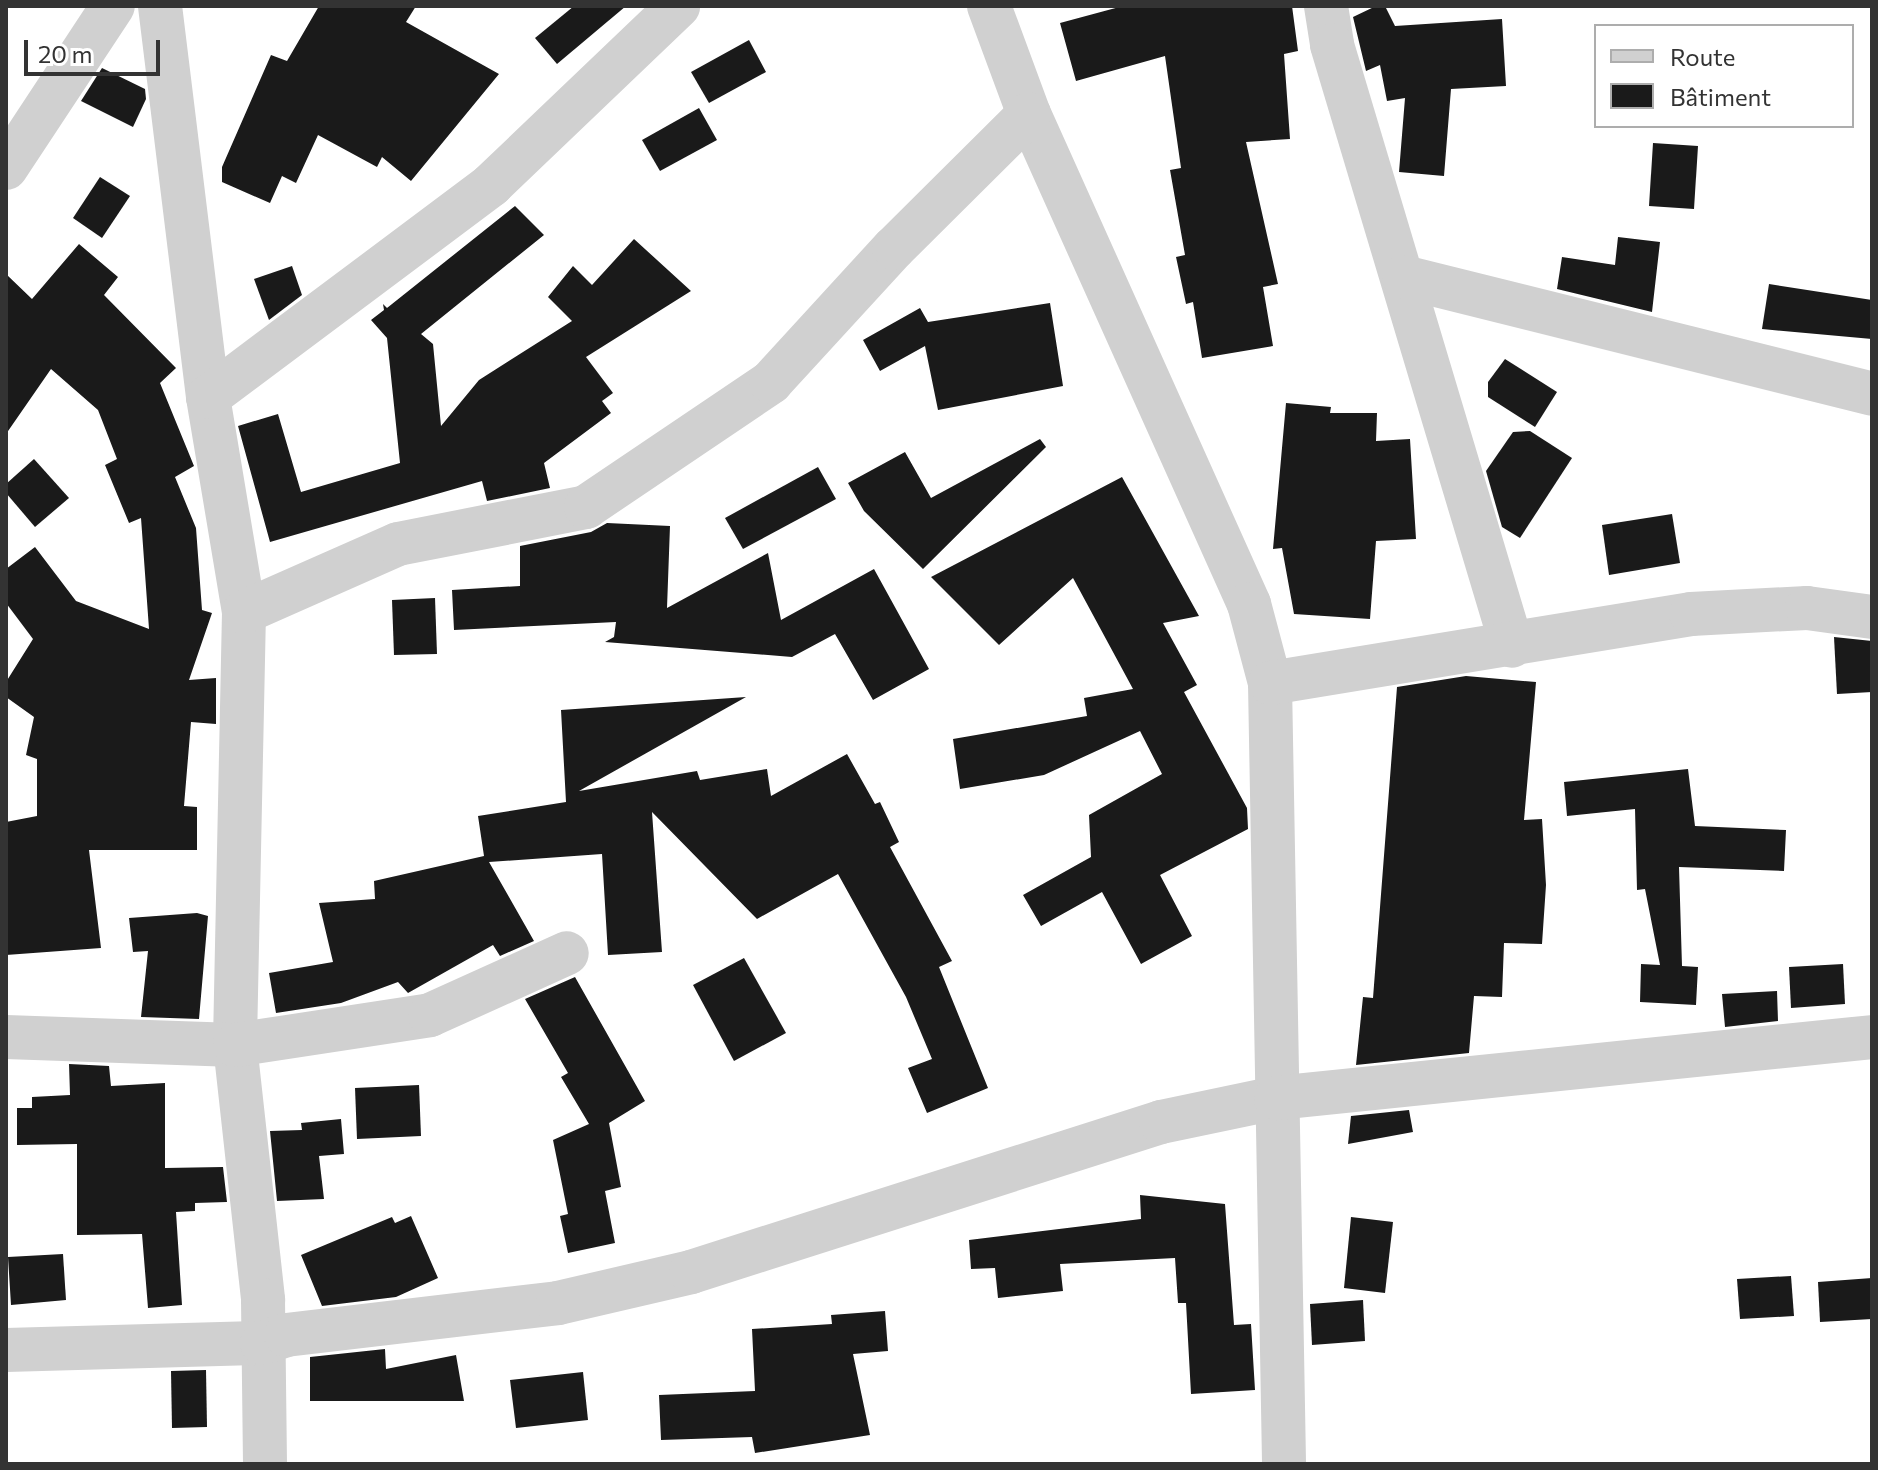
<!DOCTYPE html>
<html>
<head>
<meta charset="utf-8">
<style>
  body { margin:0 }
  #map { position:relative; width:1878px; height:1470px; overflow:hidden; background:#fff; font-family:Commissioner,sans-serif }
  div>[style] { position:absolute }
  .building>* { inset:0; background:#1a1a1a }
  .street>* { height:44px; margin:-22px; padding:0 22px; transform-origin:22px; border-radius:22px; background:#d0d0d0 }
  span { translate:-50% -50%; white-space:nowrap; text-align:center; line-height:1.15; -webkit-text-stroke:8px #fff; paint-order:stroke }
  .frame { position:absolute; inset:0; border:8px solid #333; pointer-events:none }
  .legend { position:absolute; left:1594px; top:24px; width:260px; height:104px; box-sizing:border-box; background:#fff; border:2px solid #adadad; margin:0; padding:10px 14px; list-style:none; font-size:24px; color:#333 }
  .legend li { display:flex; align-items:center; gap:16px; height:40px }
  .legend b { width:40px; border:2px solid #adadad }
  .scale { position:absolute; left:24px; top:40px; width:136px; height:36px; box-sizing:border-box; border:4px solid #333; border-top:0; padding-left:10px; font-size:24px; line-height:28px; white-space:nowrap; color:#333; -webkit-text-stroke:6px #fff; paint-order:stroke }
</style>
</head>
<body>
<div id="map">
  <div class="building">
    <div style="clip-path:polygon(319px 6px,416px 6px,406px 22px,499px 74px,411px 181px,382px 157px,377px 167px,318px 135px,296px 183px,282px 176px,270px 203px,222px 182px,222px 167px,271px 55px,287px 61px)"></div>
    <div style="clip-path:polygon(574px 6px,626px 6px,557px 64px,535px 38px)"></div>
    <div style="clip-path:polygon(1123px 6px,1292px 6px,1298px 51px,1284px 54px,1290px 139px,1246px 142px,1278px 284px,1263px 287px,1273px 346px,1202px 358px,1193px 302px,1186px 304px,1176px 257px,1185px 255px,1170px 170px,1181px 168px,1165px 56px,1076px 81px,1060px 23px)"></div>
    <div style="clip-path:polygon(1376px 6px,1385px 6px,1395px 26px,1502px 19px,1506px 86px,1451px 89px,1444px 176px,1399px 172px,1405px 98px,1387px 101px,1380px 65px,1366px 71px,1353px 17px)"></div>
    <div style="clip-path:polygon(749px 40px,766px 72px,709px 103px,691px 72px)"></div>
    <div style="clip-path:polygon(102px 68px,145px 89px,146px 99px,133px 127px,81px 101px)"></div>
    <div style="clip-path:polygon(699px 108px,717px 140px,660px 171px,642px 140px)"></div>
    <div style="clip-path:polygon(1653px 143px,1698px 146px,1694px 209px,1649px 206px)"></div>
    <div style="clip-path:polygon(100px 177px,130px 196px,102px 238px,73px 218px)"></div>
    <div style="clip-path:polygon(515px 206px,544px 235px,421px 334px,433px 344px,441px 426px,479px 380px,572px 321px,548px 297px,573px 266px,592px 285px,634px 239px,691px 291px,586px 357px,613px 393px,602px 401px,611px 413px,544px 463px,550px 488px,487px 501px,482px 481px,270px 542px,238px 426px,278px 414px,301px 492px,400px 463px,387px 338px,371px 320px,384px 310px,383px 304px,387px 308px)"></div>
    <div style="clip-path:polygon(1618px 237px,1660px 242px,1652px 312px,1557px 289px,1562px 257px,1615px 265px)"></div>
    <div style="clip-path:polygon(79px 244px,118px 277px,104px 295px,176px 368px,160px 383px,194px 466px,175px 477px,196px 528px,202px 610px,212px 613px,189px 680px,216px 678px,216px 724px,191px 722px,184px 806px,197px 807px,197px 850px,89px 850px,101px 948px,6px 955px,6px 822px,37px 816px,37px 759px,26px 755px,34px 717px,6px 697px,6px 682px,33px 639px,6px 603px,6px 569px,35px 547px,76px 601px,149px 629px,141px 518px,129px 523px,105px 465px,117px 459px,98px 410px,51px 369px,6px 434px,6px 274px,32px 299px)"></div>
    <div style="clip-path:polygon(292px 266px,302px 295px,269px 320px,254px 279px)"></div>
    <div style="clip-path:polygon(1769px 284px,1872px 300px,1872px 339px,1762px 329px)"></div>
    <div style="clip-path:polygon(1050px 303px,1063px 386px,938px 410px,925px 346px,880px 371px,863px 340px,920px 308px,928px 322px)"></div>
    <div style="clip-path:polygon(1505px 359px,1557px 392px,1535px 427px,1488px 397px,1488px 382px)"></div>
    <div style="clip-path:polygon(1286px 403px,1331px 407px,1330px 413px,1377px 413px,1376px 441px,1410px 439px,1416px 539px,1376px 541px,1370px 619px,1294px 614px,1282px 548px,1273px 549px)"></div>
    <div style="clip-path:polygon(1530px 431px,1572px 458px,1520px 538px,1502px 527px,1486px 471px,1513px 432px)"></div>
    <div style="clip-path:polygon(1040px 439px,1046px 447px,923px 569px,864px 511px,848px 483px,905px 452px,931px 498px)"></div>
    <div style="clip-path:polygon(34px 459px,69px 498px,35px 527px,6px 493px,6px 484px)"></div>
    <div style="clip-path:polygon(818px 467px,836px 499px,743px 549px,725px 518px)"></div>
    <div style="clip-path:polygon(1122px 477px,1199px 616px,1163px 623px,1197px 685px,1184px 692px,1247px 808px,1248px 829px,1160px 875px,1192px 936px,1141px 964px,1102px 892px,1041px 926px,1023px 895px,1091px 857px,1089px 815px,1162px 774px,1140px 731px,1044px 775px,960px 789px,953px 739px,1087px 716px,1084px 698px,1133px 689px,1073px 578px,999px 645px,931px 577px)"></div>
    <div style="clip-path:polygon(1672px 514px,1680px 563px,1609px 575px,1602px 525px)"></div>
    <div style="clip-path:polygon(607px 523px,670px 526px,667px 608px,768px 553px,781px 620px,874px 569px,929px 669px,873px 700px,835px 634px,792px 657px,605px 642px,614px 637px,616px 622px,454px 630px,452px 590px,520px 586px,520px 546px,591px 532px)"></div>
    <div style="clip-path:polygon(435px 598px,437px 654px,394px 655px,392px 600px)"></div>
    <div style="clip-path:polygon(1834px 637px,1872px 641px,1872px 692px,1837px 694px)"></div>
    <div style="clip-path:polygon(1466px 676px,1536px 682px,1524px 820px,1542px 819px,1546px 885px,1542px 944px,1504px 943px,1502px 997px,1474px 996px,1469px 1053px,1356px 1065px,1363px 997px,1373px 998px,1397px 687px)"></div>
    <div style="clip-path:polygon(746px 697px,579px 791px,697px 771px,700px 780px,767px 769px,771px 796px,847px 754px,875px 804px,880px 802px,899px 842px,890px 847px,952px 961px,939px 967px,988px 1088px,927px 1113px,908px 1068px,932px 1059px,906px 997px,838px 874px,757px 919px,652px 812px,662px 952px,608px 955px,602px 854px,489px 862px,534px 941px,500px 956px,493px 945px,408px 993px,398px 982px,341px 1003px,276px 1013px,269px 973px,333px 962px,319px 903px,375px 899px,374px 881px,484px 856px,478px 816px,566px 802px,561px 710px)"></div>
    <div style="clip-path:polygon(1688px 769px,1695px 826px,1786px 830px,1784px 871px,1679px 867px,1682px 966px,1698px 967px,1696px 1005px,1640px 1002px,1641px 964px,1660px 965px,1645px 889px,1637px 890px,1635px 809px,1567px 816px,1564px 782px)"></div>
    <div style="clip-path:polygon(197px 913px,208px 916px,199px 1019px,141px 1017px,148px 951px,133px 952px,129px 918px)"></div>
    <div style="clip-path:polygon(744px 958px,786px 1033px,734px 1061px,693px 985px)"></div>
    <div style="clip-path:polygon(1843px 964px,1845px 1004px,1791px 1008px,1789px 967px)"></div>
    <div style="clip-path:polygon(575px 977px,645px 1101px,609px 1123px,621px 1187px,605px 1191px,615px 1243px,568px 1253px,560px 1216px,568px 1214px,553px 1140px,589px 1124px,561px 1077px,568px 1073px,525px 999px)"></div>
    <div style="clip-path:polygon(1777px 991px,1778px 1021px,1725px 1027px,1722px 994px)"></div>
    <div style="clip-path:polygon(69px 1064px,109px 1066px,111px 1086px,165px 1083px,165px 1168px,223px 1167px,227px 1202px,195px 1203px,195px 1211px,176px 1212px,182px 1305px,148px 1308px,142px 1234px,77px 1235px,77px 1144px,17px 1145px,17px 1108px,32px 1108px,32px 1097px,70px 1095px)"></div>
    <div style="clip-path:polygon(419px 1085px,421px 1136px,357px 1139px,355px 1088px)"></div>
    <div style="clip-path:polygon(1409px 1110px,1413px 1132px,1348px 1144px,1351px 1116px)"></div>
    <div style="clip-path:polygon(341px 1119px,344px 1154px,319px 1156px,324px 1199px,277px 1201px,270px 1131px,302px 1130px,301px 1123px)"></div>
    <div style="clip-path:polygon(1140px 1195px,1225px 1204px,1234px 1325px,1251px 1324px,1255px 1390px,1191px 1394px,1186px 1303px,1178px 1303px,1175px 1258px,1060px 1264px,1063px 1291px,998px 1298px,995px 1268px,971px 1269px,969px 1240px,1141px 1219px)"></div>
    <div style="clip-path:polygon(411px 1216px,438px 1278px,396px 1297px,322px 1306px,301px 1255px,392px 1217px,395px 1223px)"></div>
    <div style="clip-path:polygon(1351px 1217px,1393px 1222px,1385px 1293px,1344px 1288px)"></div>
    <div style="clip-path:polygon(63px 1254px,66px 1300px,11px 1305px,8px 1257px)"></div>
    <div style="clip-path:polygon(1791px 1276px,1794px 1316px,1740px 1319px,1737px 1279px)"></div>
    <div style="clip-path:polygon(1872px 1278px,1872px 1319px,1820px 1322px,1818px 1282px)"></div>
    <div style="clip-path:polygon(1363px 1300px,1365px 1341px,1312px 1345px,1310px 1304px)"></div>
    <div style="clip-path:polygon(885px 1311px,888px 1351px,853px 1354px,870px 1435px,755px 1453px,752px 1437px,661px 1440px,659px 1395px,755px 1391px,752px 1329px,832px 1324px,831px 1315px)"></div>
    <div style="clip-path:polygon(385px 1349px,386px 1369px,456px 1355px,464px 1401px,310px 1401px,310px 1357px)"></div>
    <div style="clip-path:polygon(206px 1370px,207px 1427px,172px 1428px,171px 1371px)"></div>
    <div style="clip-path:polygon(583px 1372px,588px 1420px,516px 1428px,510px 1380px)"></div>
  </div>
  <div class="street">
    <div style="left:160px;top:6px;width:394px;rotate:83deg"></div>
    <div style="left:208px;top:397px;width:218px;rotate:80.5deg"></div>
    <div style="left:244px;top:612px;width:433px;rotate:91.2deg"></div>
    <div style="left:235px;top:1045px;width:257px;rotate:83.7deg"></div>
    <div style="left:263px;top:1300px;width:164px;rotate:89.3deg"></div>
    <div style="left:989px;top:6px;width:115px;rotate:69.7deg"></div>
    <div style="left:1029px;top:114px;width:537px;rotate:65.82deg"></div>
    <div style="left:1249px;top:604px;width:82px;rotate:75.1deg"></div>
    <div style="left:1270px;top:683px;width:781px;rotate:88.97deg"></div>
    <div style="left:1326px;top:6px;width:39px;rotate:81deg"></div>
    <div style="left:1332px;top:45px;width:627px;rotate:73.33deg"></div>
    <div style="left:6px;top:168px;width:194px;rotate:-56.6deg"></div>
    <div style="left:1404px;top:277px;width:482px;rotate:14deg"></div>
    <div style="left:208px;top:397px;width:354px;rotate:-36.8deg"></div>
    <div style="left:491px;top:185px;width:259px;rotate:-43.7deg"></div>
    <div style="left:244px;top:612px;width:168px;rotate:-23.8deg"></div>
    <div style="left:398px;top:544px;width:192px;rotate:-11.1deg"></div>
    <div style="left:586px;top:507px;width:223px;rotate:-34deg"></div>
    <div style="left:771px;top:382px;width:182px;rotate:-47.5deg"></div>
    <div style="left:894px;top:248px;width:190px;rotate:-44.8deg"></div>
    <div style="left:1270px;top:683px;width:427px;rotate:-9.3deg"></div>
    <div style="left:1691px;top:614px;width:116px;rotate:-3deg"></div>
    <div style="left:1807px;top:608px;width:66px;rotate:7.9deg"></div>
    <div style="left:6px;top:1037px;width:229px;rotate:2deg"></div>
    <div style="left:235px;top:1045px;width:197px;rotate:-8.7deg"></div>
    <div style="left:430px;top:1015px;width:150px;rotate:-24.3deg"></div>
    <div style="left:6px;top:1350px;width:256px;rotate:-1.6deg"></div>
    <div style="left:262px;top:1343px;width:25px;rotate:-18deg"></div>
    <div style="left:286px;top:1335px;width:274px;rotate:-6.7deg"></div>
    <div style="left:558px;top:1303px;width:137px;rotate:-13.1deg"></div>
    <div style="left:691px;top:1272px;width:493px;rotate:-17.7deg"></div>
    <div style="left:1161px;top:1122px;width:117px;rotate:-11.8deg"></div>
    <div style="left:1276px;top:1098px;width:599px;rotate:-5.84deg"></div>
  </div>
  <div class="frame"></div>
  <ul class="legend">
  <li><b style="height:10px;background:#d0d0d0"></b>Route</li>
  <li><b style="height:22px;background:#1a1a1a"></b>Bâtiment</li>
  </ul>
  <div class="scale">20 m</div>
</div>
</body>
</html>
